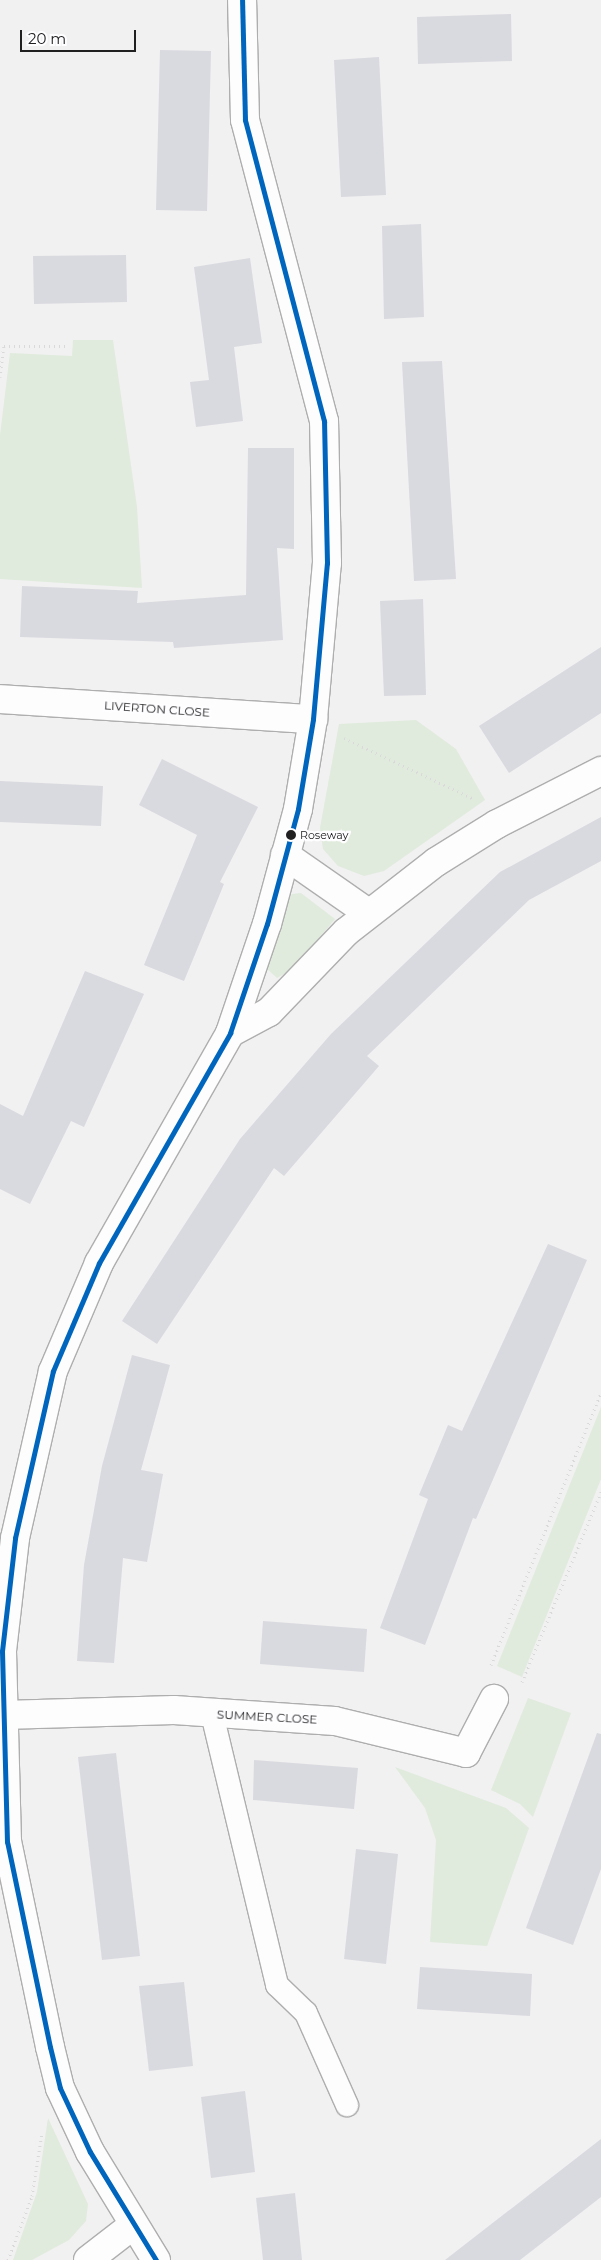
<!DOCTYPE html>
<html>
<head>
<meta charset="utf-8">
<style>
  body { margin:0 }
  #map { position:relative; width:601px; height:2260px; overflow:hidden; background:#f1f1f1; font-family:Montserrat,sans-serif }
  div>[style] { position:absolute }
  .green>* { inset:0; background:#e0ebdd }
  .building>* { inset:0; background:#d9d9e0 }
  .path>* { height:3px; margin-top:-1.5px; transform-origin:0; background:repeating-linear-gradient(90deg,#d9d9da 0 1px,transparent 0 5px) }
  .roads { filter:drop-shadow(1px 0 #aeaeae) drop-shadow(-1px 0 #aeaeae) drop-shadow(0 1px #aeaeae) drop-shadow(0 -1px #aeaeae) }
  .service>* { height:22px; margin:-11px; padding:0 11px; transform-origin:11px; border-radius:11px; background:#fdfdfd }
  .minor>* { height:28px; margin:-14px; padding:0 14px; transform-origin:14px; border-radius:14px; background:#fdfdfd }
  .bus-1>* { height:5px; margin:-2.5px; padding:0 2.5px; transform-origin:2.5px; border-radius:2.5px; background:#0065bd }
  .dots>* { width:14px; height:14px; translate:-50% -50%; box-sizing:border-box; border:2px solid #fefdff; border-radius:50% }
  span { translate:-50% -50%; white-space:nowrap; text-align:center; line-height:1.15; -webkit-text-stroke:4.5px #fefdff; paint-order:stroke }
  .bus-label { font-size:11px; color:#202021 }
  .left { translate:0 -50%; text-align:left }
  .street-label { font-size:12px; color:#202021 }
  .scale { position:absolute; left:20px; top:30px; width:116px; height:22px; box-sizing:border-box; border:2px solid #202021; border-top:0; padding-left:6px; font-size:15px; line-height:18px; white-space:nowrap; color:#202021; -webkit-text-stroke:4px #fefdff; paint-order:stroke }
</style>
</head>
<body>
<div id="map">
  <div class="green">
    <div style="clip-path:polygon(73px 340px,113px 340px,137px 507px,142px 588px,0 579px,0 435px,10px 353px,72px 356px)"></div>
    <div style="clip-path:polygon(416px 720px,456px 749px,485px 800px,384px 871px,364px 876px,338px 866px,323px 849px,320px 828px,339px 724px)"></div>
    <div style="clip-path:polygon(301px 893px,335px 919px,293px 969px,277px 978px,266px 968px,288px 900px,292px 894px)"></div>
    <div style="clip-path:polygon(601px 1407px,601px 1479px,522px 1677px,497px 1666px)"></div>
    <div style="clip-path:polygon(528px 1698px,571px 1713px,533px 1817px,520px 1804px,491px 1790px)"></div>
    <div style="clip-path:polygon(395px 1767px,506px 1808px,529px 1828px,487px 1946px,430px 1942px,436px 1840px,425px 1808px)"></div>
    <div style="clip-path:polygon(48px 2118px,88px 2204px,86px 2221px,69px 2240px,32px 2260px,13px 2260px,37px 2192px)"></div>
  </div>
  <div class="building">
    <div style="clip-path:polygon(511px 14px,512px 61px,418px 64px,417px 17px)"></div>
    <div style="clip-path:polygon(160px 50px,211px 51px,207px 211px,156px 210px)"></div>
    <div style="clip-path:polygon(379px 57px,386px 195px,341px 197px,334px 60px)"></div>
    <div style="clip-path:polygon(421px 224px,424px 317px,384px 319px,382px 226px)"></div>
    <div style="clip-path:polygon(126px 255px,127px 302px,34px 304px,33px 256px)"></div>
    <div style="clip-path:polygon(250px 258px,262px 343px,234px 347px,243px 421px,196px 427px,190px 382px,209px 380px,194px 267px)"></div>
    <div style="clip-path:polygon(442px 361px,456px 579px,414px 581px,402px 362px)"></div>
    <div style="clip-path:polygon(248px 448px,294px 448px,294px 549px,277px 548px,283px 640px,174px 648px,173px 642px,20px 637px,22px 586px,138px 591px,137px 603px,246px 595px)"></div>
    <div style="clip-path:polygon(423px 599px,426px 695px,384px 696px,380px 601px)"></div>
    <div style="clip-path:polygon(601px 647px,601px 713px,509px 773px,479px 726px)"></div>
    <div style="clip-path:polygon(162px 759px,258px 807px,220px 882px,224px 884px,184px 981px,144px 965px,197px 835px,139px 805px)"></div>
    <div style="clip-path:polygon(0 781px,103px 786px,101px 826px,0 822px)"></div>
    <div style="clip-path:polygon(601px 817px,601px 861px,529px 900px,367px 1056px,379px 1066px,284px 1176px,274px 1168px,157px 1344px,122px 1321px,240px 1139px,331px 1034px,500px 872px)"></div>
    <div style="clip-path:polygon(85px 971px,144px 994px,84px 1127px,71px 1121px,30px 1204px,0 1189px,0 1104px,23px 1116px)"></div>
    <div style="clip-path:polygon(548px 1244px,587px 1260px,476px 1519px,473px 1518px,425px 1645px,380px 1628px,428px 1499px,419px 1495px,448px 1425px,462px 1431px)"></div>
    <div style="clip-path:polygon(132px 1355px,170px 1365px,141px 1470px,163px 1474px,147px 1562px,123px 1558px,114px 1663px,77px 1661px,84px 1565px,102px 1466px)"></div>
    <div style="clip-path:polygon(263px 1621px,367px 1629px,364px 1672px,260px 1664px)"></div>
    <div style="clip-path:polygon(597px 1733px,601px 1734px,601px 1869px,573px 1945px,526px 1928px)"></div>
    <div style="clip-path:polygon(116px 1753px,140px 1956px,102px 1960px,78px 1757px)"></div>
    <div style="clip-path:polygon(254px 1760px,358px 1768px,354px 1809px,253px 1800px)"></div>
    <div style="clip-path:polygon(356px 1849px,398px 1854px,386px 1964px,344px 1959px)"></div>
    <div style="clip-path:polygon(420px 1967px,532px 1974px,530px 2016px,417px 2009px)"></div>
    <div style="clip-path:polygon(184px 1982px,193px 2066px,149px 2071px,139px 1986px)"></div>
    <div style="clip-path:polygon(245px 2091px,255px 2172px,211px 2178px,201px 2097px)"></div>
    <div style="clip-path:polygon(601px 2139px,601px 2197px,520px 2260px,445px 2260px)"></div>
    <div style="clip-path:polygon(295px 2193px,302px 2260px,263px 2260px,256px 2198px)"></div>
  </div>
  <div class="path">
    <div style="left:0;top:377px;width:31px;rotate:-83deg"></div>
    <div style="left:4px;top:346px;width:61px"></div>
    <div style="left:344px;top:738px;width:144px;rotate:25.1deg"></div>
    <div style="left:491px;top:1665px;width:293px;rotate:-68deg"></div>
    <div style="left:522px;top:1682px;width:206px;rotate:-67.4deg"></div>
    <div style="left:8px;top:2260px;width:68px;rotate:-69.4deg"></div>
    <div style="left:32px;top:2196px;width:64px;rotate:-81deg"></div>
  </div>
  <div class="roads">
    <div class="service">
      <div style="left:212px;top:1714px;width:279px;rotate:76.5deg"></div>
      <div style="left:277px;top:1985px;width:40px;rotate:44deg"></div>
      <div style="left:306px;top:2013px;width:101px;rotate:66deg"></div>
    </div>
    <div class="minor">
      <div style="left:0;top:699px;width:314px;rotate:3.7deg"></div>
      <div style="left:285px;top:855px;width:101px;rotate:34.9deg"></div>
      <div style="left:230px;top:1033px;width:44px;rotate:-28.3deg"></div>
      <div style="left:269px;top:1012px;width:111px;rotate:-46.1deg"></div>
      <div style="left:346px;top:932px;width:114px;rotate:-37.9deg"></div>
      <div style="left:436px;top:862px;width:72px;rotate:-31.9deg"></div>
      <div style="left:497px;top:824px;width:117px;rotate:-27deg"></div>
      <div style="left:3px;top:1715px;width:171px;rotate:-1.7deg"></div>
      <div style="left:174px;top:1710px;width:161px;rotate:3.9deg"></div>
      <div style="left:335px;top:1721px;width:135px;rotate:13.7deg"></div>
      <div style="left:466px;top:1753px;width:61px;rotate:-62.6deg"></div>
      <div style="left:88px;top:2260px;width:56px;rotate:-37.7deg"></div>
      <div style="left:156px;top:2260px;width:127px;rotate:-121.4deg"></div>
      <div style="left:90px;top:2152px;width:71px;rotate:-115.1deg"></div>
      <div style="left:60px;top:2088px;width:42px;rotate:-103.7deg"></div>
      <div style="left:50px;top:2047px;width:209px;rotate:-101.8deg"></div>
      <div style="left:7px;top:1842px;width:191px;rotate:-91.5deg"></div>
      <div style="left:2px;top:1651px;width:114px;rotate:-83.4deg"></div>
      <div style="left:15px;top:1538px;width:171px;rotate:-77.2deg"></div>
      <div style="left:53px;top:1371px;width:117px;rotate:-66.9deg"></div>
      <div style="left:99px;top:1263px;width:265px;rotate:-60.3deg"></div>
      <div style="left:230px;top:1033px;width:115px;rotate:-71.3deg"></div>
      <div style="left:267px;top:924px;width:119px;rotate:-74.9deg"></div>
      <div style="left:298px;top:809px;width:91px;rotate:-80.5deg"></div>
      <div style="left:313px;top:719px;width:157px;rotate:-84.9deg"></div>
      <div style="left:327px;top:563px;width:142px;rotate:-91.2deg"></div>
      <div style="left:324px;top:421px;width:311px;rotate:-104.7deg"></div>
      <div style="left:245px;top:120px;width:120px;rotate:-91.4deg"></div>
    </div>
  </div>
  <div class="bus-1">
    <div style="left:156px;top:2260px;width:127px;rotate:-121.4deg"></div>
    <div style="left:90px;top:2152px;width:71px;rotate:-115.1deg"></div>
    <div style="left:60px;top:2088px;width:42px;rotate:-103.7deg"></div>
    <div style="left:50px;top:2047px;width:209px;rotate:-101.8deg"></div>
    <div style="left:7px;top:1842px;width:191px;rotate:-91.5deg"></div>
    <div style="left:2px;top:1651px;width:114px;rotate:-83.4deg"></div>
    <div style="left:15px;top:1538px;width:171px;rotate:-77.2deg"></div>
    <div style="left:53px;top:1371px;width:117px;rotate:-66.9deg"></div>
    <div style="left:99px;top:1263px;width:265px;rotate:-60.3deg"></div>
    <div style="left:230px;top:1033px;width:115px;rotate:-71.3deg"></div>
    <div style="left:267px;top:924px;width:119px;rotate:-74.9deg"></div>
    <div style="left:298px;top:809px;width:91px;rotate:-80.5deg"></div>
    <div style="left:313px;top:719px;width:157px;rotate:-84.9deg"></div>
    <div style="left:327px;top:563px;width:142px;rotate:-91.2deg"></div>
    <div style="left:324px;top:421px;width:311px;rotate:-104.7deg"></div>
    <div style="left:245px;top:120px;width:120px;rotate:-91.4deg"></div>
  </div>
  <div class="dots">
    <div style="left:291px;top:835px;background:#202021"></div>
  </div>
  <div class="bus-label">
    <span class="left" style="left:300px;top:835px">Roseway</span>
  </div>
  <div class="street-label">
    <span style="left:157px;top:709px;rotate:4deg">LIVERTON CLOSE</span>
    <span style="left:267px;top:1717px;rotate:3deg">SUMMER CLOSE</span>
  </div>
  <div class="scale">20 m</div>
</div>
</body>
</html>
